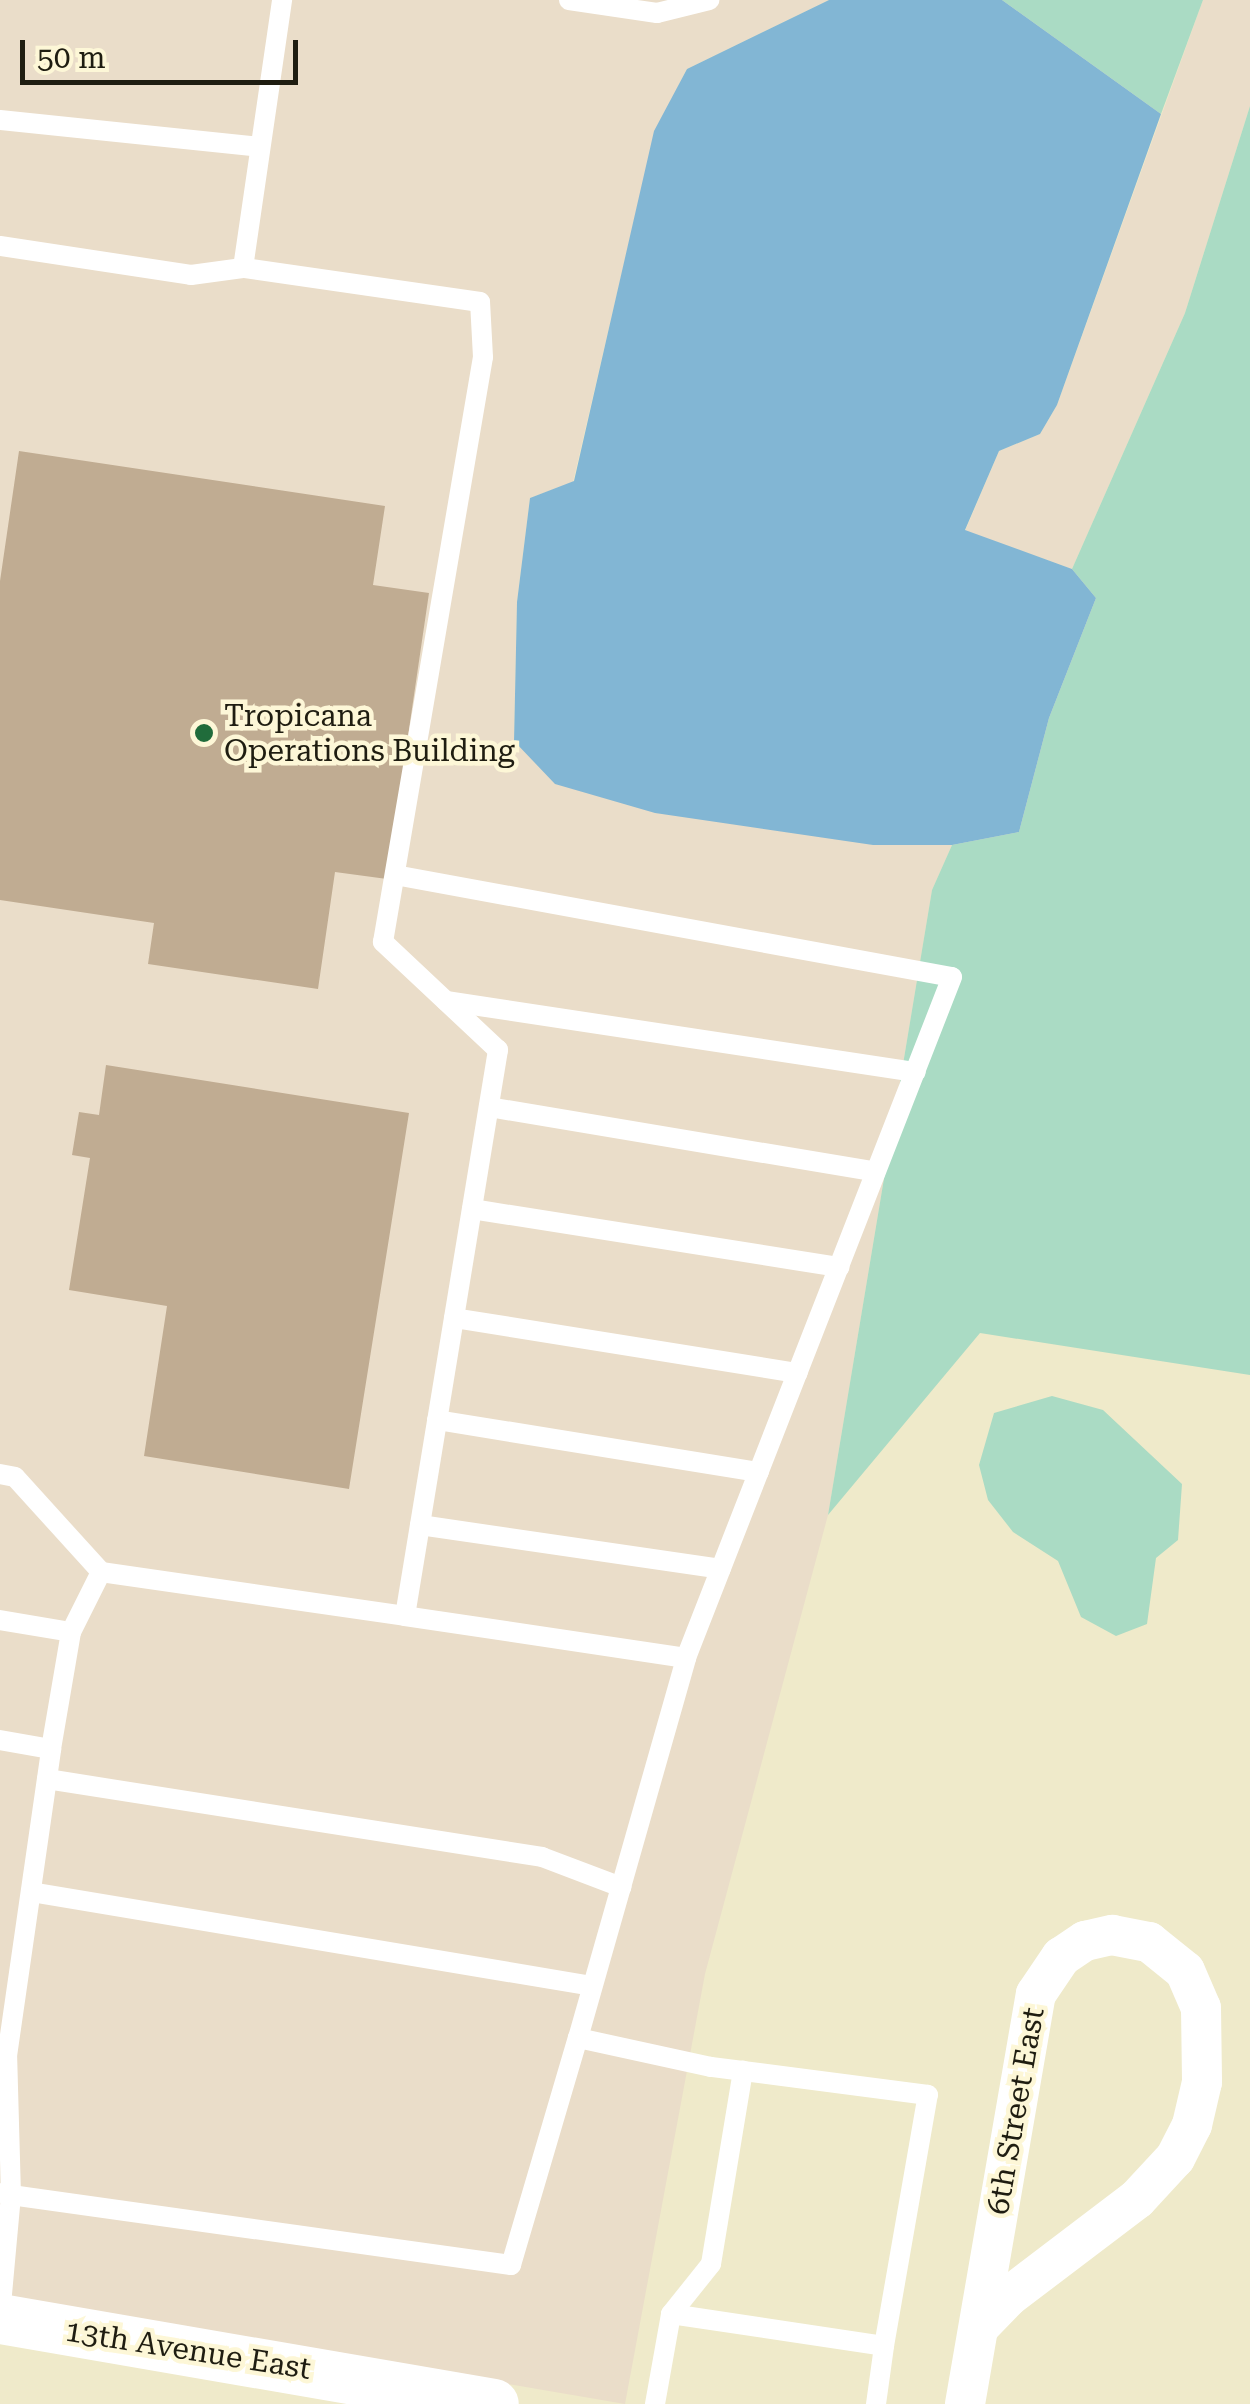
<!DOCTYPE html>
<html>
<head>
<meta charset="utf-8">
<style>
  body { margin:0 }
  #map { position:relative; width:1250px; height:2404px; overflow:hidden; background:#efeaca; font-family:"Roboto Serif",serif }
  div>[style] { position:absolute }
  .industrial>* { inset:0; background:#eaddc9 }
  .green>* { inset:0; background:#aadbc4 }
  .water>* { inset:0; background:#82b6d4 }
  .building>* { inset:0; background:#c0ac92 }
  .service>* { height:20px; margin:-10px; padding:0 10px; transform-origin:10px; border-radius:10px; background:#fff }
  .minor>* { height:40px; margin:-20px; padding:0 20px; transform-origin:20px; border-radius:20px; background:#fff }
  .tertiary>* { height:50px; margin:-25px; padding:0 25px; transform-origin:25px; border-radius:25px; background:#fff }
  .dots>* { width:28px; height:28px; translate:-50% -50%; box-sizing:border-box; border:5px solid #fdf7d7; border-radius:50% }
  span { translate:-50% -50%; white-space:nowrap; text-align:center; line-height:1.15; -webkit-text-stroke:9px #fdf7d7; paint-order:stroke }
  .poi-label { font-size:30px; color:#1f1d11 }
  .left { translate:0 -50%; text-align:left }
  .street-label { font-size:30px; color:#1f1d11 }
  .scale { position:absolute; left:20px; top:40px; width:278px; height:45px; box-sizing:border-box; border:5px solid #1f1d11; border-top:0; padding-left:12px; font-size:30px; line-height:35px; white-space:nowrap; color:#1f1d11; -webkit-text-stroke:8px #fdf7d7; paint-order:stroke }
</style>
</head>
<body>
<div id="map">
  <div class="industrial">
    <div style="clip-path:polygon(0 0,829px 0,687px 69px,655px 131px,573px 482px,530px 498px,517px 602px,514px 741px,873px 845px,952px 845px,932px 890px,828px 1515px,705px 1974px,625px 2404px,0 2297px)"></div>
    <div style="clip-path:polygon(1203px 0,1250px 0,1250px 106px,1185px 313px,1072px 569px,965px 531px,999px 451px,1040px 434px,1057px 405px)"></div>
  </div>
  <div class="green">
    <div style="clip-path:polygon(1002px 0,1203px 0,1161px 114px)"></div>
    <div style="clip-path:polygon(1250px 106px,1250px 1375px,980px 1333px,828px 1515px,932px 890px,952px 845px,1019px 832px,1049px 718px,1096px 598px,1072px 569px,1185px 313px)"></div>
    <div style="clip-path:polygon(1052px 1396px,1103px 1410px,1182px 1484px,1178px 1540px,1156px 1558px,1147px 1624px,1116px 1636px,1081px 1617px,1058px 1561px,1013px 1532px,988px 1500px,979px 1465px,994px 1413px)"></div>
  </div>
  <div class="water">
    <div style="clip-path:polygon(829px 0,1002px 0,1161px 114px,1057px 405px,1040px 434px,999px 451px,965px 530px,1072px 569px,1096px 598px,1049px 718px,1019px 832px,952px 845px,873px 845px,655px 813px,555px 784px,514px 741px,517px 602px,530px 498px,574px 481px,654px 131px,687px 69px)"></div>
  </div>
  <div class="building">
    <div style="clip-path:polygon(19px 451px,385px 506px,373px 585px,429px 593px,387px 879px,335px 872px,318px 989px,148px 964px,154px 923px,0 900px,0 581px)"></div>
    <div style="clip-path:polygon(106px 1065px,409px 1113px,349px 1489px,144px 1456px,167px 1306px,69px 1290px,90px 1158px,72px 1155px,79px 1112px,99px 1115px)"></div>
  </div>
  <div class="service">
    <div style="left:569px;top:0;width:89px;rotate:8.4deg"></div>
    <div style="left:657px;top:13px;width:54px;rotate:-14deg"></div>
    <div style="left:0;top:120px;width:261px;rotate:5.9deg"></div>
    <div style="left:0;top:246px;width:193px;rotate:8.6deg"></div>
    <div style="left:191px;top:275px;width:52px;rotate:-7.7deg"></div>
    <div style="left:395px;top:875px;width:566px;rotate:10.38deg"></div>
    <div style="left:952px;top:977px;width:731px;rotate:111.34deg"></div>
    <div style="left:686px;top:1658px;width:284px;rotate:-171.5deg"></div>
    <div style="left:446px;top:1001px;width:475px;rotate:8.6deg"></div>
    <div style="left:489px;top:1107px;width:392px;rotate:9.5deg"></div>
    <div style="left:472px;top:1209px;width:372px;rotate:9deg"></div>
    <div style="left:454px;top:1318px;width:348px;rotate:9.1deg"></div>
    <div style="left:437px;top:1420px;width:326px;rotate:9.2deg"></div>
    <div style="left:0;top:1474px;width:15px;rotate:11deg"></div>
    <div style="left:15px;top:1477px;width:128px;rotate:47.8deg"></div>
    <div style="left:101px;top:1572px;width:307px;rotate:8.2deg"></div>
    <div style="left:405px;top:1616px;width:574px;rotate:-80.67deg"></div>
    <div style="left:498px;top:1050px;width:158px;rotate:-136.8deg"></div>
    <div style="left:383px;top:942px;width:593px;rotate:-80.3deg"></div>
    <div style="left:483px;top:357px;width:55px;rotate:-93.1deg"></div>
    <div style="left:480px;top:302px;width:239px;rotate:-171.8deg"></div>
    <div style="left:243px;top:268px;width:271px;rotate:-81.7deg"></div>
    <div style="left:420px;top:1525px;width:304px;rotate:8.3deg"></div>
    <div style="left:0;top:1620px;width:72px;rotate:9.6deg"></div>
    <div style="left:0;top:1740px;width:52px;rotate:10deg"></div>
    <div style="left:47px;top:1779px;width:501px;rotate:8.95deg"></div>
    <div style="left:542px;top:1857px;width:85px;rotate:20.8deg"></div>
    <div style="left:31px;top:1892px;width:569px;rotate:9.51deg"></div>
    <div style="left:2px;top:2193px;width:9px;rotate:13deg"></div>
    <div style="left:11px;top:2195px;width:139px;rotate:-91.6deg"></div>
    <div style="left:7px;top:2056px;width:310px;rotate:-81.8deg"></div>
    <div style="left:51px;top:1749px;width:119px;rotate:-80.3deg"></div>
    <div style="left:71px;top:1632px;width:67px;rotate:-63.4deg"></div>
    <div style="left:671px;top:2314px;width:215px;rotate:8.5deg"></div>
    <div style="left:884px;top:2346px;width:255px;rotate:-80.1deg"></div>
    <div style="left:928px;top:2095px;width:219px;rotate:-172.6deg"></div>
    <div style="left:711px;top:2067px;width:136px;rotate:-167.7deg"></div>
    <div style="left:578px;top:2038px;width:395px;rotate:-74.1deg"></div>
    <div style="left:0;top:2316px;width:121px;rotate:-84.8deg"></div>
    <div style="left:11px;top:2195px;width:505px;rotate:7.97deg"></div>
    <div style="left:511px;top:2265px;width:237px;rotate:-73.6deg"></div>
    <div style="left:655px;top:2404px;width:91px;rotate:-79.9deg"></div>
    <div style="left:671px;top:2314px;width:64px;rotate:-51.3deg"></div>
    <div style="left:711px;top:2264px;width:196px;rotate:-80.6deg"></div>
    <div style="left:876px;top:2404px;width:59px;rotate:-82.1deg"></div>
  </div>
  <div class="minor">
    <div style="left:965px;top:2404px;width:416px;rotate:-80.2deg"></div>
    <div style="left:1036px;top:1994px;width:45px;rotate:-56deg"></div>
    <div style="left:1061px;top:1957px;width:29px;rotate:-34deg"></div>
    <div style="left:1085px;top:1941px;width:28px;rotate:-13deg"></div>
    <div style="left:1112px;top:1935px;width:38px;rotate:11deg"></div>
    <div style="left:1149px;top:1942px;width:46px;rotate:38.9deg"></div>
    <div style="left:1185px;top:1971px;width:40px;rotate:66.6deg"></div>
    <div style="left:1201px;top:2008px;width:74px;rotate:89.2deg"></div>
    <div style="left:1202px;top:2082px;width:44px;rotate:103.1deg"></div>
    <div style="left:1192px;top:2125px;width:37px;rotate:117deg"></div>
    <div style="left:1175px;top:2158px;width:56px;rotate:132.8deg"></div>
    <div style="left:1137px;top:2199px;width:161px;rotate:142.8deg"></div>
    <div style="left:1009px;top:2296px;width:42px;rotate:134deg"></div>
  </div>
  <div class="tertiary">
    <div style="left:0;top:2319px;width:501px;rotate:9.76deg"></div>
  </div>
  <div class="dots">
    <div style="left:204px;top:733px;background:#206c3b"></div>
  </div>
  <div class="poi-label">
    <span class="left" style="left:224px;top:733px">Tropicana<br>Operations Building</span>
  </div>
  <div class="street-label">
    <span style="left:1016px;top:2111px;rotate:-80deg">6th Street East</span>
    <span style="left:188px;top:2350px;rotate:9deg">13th Avenue East</span>
  </div>
  <div class="scale">50 m</div>
</div>
</body>
</html>
